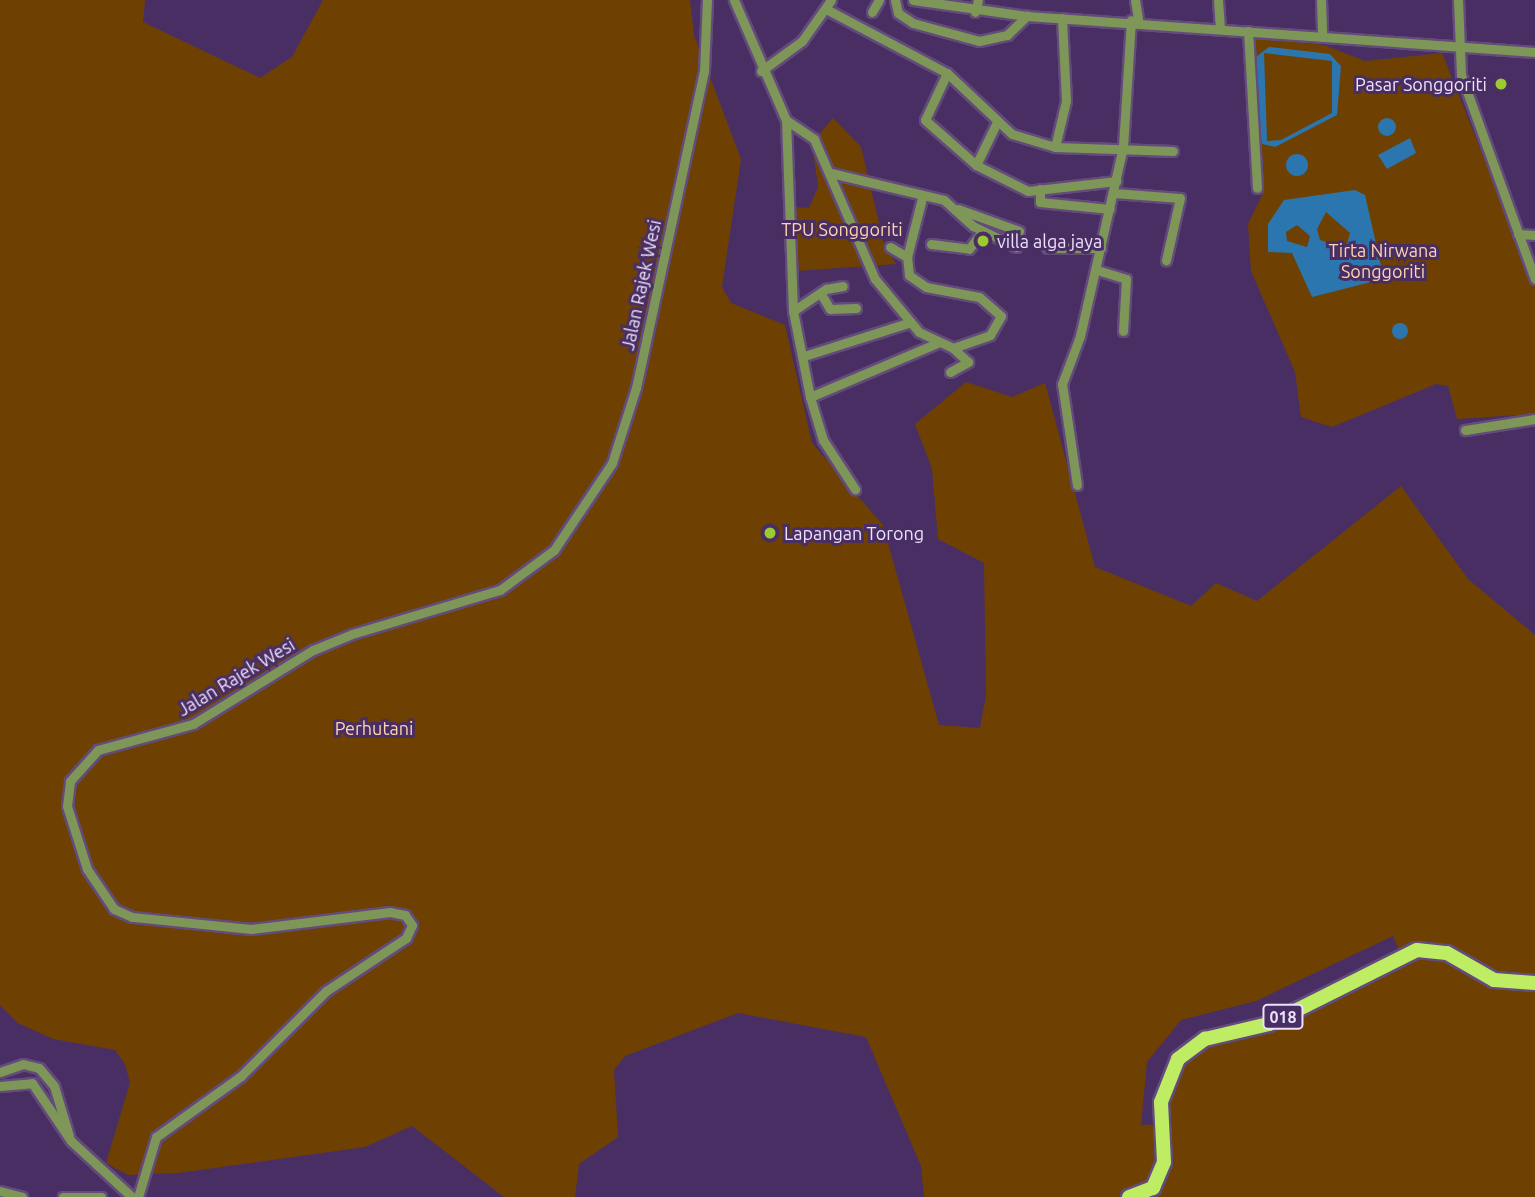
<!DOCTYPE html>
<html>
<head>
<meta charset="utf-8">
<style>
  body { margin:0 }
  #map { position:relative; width:1535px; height:1197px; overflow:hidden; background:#492e64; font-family:Ubuntu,sans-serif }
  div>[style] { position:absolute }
  .green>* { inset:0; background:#6e4102 }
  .water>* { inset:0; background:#2c76af }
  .round { border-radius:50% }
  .roads { filter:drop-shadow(2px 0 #634b7c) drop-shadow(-2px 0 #634b7c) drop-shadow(0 2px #634b7c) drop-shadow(0 -2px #634b7c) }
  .street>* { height:9px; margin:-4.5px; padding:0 4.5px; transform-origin:4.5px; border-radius:4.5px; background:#7e9657 }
  .primary>* { height:14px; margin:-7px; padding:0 7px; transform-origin:7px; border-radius:7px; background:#beec63 }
  .dots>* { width:19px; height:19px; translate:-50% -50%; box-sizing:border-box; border:4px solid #492e64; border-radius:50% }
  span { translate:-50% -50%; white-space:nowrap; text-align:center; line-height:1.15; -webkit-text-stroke:6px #492e64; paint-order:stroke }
  .shield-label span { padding:2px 5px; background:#492e64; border:2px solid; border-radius:5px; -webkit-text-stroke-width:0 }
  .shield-label { font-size:16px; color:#ede1fc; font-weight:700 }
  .poi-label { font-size:18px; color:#ede1fc }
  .right { translate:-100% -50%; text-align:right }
  .left { translate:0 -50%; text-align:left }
  .park-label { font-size:18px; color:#fdd4ad }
  .street-label { font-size:18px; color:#ede1fc }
</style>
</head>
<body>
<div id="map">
  <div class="green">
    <div style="clip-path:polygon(evenodd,0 0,145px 0,143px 22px,260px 78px,292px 57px,323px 0,690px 0,694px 35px,741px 159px,722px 287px,731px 303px,785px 325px,812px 443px,883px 525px,939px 725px,980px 728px,986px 695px,984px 563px,938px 539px,932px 469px,915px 424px,966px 382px,1012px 397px,1045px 383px,1095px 567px,1191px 606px,1216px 583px,1257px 601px,1401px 486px,1468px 579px,1535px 635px,1535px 1197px,924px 1197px,921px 1166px,866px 1037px,738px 1013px,625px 1056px,614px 1070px,618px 1137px,579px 1164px,575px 1197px,504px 1197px,412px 1126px,365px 1147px,178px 1173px,128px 1175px,106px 1163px,130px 1083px,125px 1064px,115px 1050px,53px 1039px,18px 1023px,0 1005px,0 0,1393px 936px,1404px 962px,1271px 1032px,1210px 1044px,1186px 1061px,1169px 1106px,1171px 1124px,1141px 1125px,1147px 1062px,1181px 1020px,1256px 1001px,1393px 936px)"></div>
    <div style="clip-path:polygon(1254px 38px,1324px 45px,1365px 61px,1442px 53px,1535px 286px,1535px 414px,1457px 419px,1448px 386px,1436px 384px,1332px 427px,1301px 417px,1295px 372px,1251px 271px,1248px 224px,1263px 193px)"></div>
    <div style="clip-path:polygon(833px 118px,861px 147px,884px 244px,896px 264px,797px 271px,795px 207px,809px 208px,818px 187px,812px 143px)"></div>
  </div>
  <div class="water">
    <div style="clip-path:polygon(evenodd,1269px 47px,1330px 54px,1341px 66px,1337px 115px,1275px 147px,1262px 144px,1260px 136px,1256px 57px,1269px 47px,1264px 53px,1332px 61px,1332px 113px,1281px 140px,1267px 141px,1264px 53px)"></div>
    <div class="round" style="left:1378px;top:118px;width:18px;height:18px"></div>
    <div style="clip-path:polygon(1410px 138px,1416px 153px,1387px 169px,1378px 155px)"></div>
    <div class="round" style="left:1286px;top:154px;width:22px;height:22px"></div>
    <div style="clip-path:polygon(evenodd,1355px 190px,1365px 195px,1382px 270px,1375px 281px,1312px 297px,1292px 253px,1268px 252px,1268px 224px,1284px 200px,1355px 190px,1326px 212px,1350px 233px,1346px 248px,1320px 240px,1317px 229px,1326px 212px,1355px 190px,1297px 225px,1310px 236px,1307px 247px,1287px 241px,1286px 232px,1297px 225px)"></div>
    <div class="round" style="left:1392px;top:323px;width:16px;height:16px"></div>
  </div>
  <div class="roads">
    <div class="street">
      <div style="left:734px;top:0;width:131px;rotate:66.6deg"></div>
      <div style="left:786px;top:120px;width:191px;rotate:87.9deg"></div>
      <div style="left:793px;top:311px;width:88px;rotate:78.8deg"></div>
      <div style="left:810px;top:397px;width:138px;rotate:-23deg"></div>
      <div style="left:895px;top:0;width:13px;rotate:77deg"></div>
      <div style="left:898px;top:13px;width:18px;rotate:34deg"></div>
      <div style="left:913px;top:23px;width:68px;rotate:15.3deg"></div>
      <div style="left:979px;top:41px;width:29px;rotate:-12deg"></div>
      <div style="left:1007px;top:35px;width:28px;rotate:-44deg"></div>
      <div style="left:913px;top:0;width:115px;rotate:8deg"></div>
      <div style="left:1027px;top:16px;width:509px;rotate:4.05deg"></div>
      <div style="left:1135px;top:0;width:20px;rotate:81deg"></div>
      <div style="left:1218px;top:0;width:27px;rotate:86deg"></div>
      <div style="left:1321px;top:0;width:37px;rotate:88deg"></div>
      <div style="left:1458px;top:0;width:75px;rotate:87.7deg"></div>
      <div style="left:1461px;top:75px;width:217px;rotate:70.1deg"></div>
      <div style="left:826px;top:9px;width:137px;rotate:27.9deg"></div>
      <div style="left:947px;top:73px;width:89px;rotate:43.2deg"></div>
      <div style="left:1012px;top:134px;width:45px;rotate:16.8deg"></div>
      <div style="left:1055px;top:147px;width:118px;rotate:1.9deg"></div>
      <div style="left:872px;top:12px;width:14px;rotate:-60deg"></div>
      <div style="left:975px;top:12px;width:12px;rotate:-76deg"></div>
      <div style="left:1248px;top:31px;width:157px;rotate:86.7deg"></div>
      <div style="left:761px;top:71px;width:51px;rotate:-36.2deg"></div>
      <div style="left:802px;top:41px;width:50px;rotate:-54.7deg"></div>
      <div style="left:947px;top:73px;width:52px;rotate:115.1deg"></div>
      <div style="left:925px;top:120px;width:68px;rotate:41.4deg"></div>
      <div style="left:976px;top:165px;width:58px;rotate:26.6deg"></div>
      <div style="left:1028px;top:191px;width:89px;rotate:-6.5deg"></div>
      <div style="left:786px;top:120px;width:34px;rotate:34deg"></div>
      <div style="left:814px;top:139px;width:153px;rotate:66.5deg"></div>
      <div style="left:875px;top:279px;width:69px;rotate:50.3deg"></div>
      <div style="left:919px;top:332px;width:38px;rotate:25deg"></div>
      <div style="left:953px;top:348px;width:39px;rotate:-19deg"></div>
      <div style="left:990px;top:335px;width:22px;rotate:-60deg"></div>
      <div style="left:1001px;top:316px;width:29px;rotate:-139deg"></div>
      <div style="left:979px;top:297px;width:54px;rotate:-169.3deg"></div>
      <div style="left:926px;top:287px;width:21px;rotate:-145deg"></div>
      <div style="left:909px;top:275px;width:18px;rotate:-96deg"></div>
      <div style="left:907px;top:257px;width:61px;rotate:-75.7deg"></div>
      <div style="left:1055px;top:147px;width:47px;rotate:-76.6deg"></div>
      <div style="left:1066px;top:101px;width:83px;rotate:-92.8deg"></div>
      <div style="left:976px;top:165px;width:46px;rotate:-64deg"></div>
      <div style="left:831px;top:173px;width:116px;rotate:13.4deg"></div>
      <div style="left:944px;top:200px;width:39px;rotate:42deg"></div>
      <div style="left:973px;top:226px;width:48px;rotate:26deg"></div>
      <div style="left:1040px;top:189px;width:13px;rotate:90deg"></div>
      <div style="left:1040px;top:202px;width:70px;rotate:5.7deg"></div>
      <div style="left:1114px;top:193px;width:66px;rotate:4.3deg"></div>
      <div style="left:1180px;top:198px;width:64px;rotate:102.7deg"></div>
      <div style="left:958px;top:209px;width:65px;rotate:19.8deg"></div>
      <div style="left:1518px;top:234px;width:17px;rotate:3deg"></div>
      <div style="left:931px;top:244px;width:38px;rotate:7deg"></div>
      <div style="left:969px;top:249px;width:21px;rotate:-53deg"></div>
      <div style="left:890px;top:247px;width:20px;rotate:30deg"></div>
      <div style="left:1047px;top:248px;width:54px"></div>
      <div style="left:1097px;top:270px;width:30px;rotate:17deg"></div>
      <div style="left:1126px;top:279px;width:52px;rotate:93.3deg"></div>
      <div style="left:821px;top:294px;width:17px;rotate:59deg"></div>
      <div style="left:830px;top:309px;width:26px;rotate:-2deg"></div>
      <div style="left:793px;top:311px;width:40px;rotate:-34deg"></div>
      <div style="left:826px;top:289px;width:17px;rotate:-10deg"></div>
      <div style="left:804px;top:356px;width:112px;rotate:-17.6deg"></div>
      <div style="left:950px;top:372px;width:21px;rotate:-29deg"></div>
      <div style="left:968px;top:362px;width:21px;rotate:-137deg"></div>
      <div style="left:810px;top:397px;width:45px;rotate:73.2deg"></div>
      <div style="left:823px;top:440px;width:59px;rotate:56.9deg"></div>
      <div style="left:1465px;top:430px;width:71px;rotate:-8.9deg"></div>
      <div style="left:1077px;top:485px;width:102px;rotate:-98.4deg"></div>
      <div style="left:1062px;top:384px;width:51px;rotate:-69.4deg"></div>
      <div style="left:1080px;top:336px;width:194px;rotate:-77.2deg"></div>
      <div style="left:1123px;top:147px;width:127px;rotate:-86.4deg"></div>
      <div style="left:0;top:1072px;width:24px;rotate:-19deg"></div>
      <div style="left:23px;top:1064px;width:16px;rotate:14deg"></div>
      <div style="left:39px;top:1068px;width:23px;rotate:50deg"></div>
      <div style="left:54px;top:1086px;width:52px;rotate:73.3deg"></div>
      <div style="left:0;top:1086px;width:32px;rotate:-5deg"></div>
      <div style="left:32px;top:1083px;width:70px;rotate:56.1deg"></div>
      <div style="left:71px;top:1141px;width:83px;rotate:42.6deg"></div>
      <div style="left:0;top:1191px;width:23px;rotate:15deg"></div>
      <div style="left:63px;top:1197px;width:38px"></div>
      <div style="left:138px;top:1197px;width:63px;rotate:-73.3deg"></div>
      <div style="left:156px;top:1137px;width:105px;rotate:-35.7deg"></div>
      <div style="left:241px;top:1076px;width:120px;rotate:-45deg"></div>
      <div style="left:326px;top:991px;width:96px;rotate:-33.5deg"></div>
      <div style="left:406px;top:938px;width:14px;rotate:-65deg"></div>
      <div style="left:412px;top:925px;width:12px;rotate:-125deg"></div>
      <div style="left:405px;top:915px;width:15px;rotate:-169deg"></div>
      <div style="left:390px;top:912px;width:140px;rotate:173deg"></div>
      <div style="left:251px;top:929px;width:120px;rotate:-174.2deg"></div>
      <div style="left:132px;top:917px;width:20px;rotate:-156deg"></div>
      <div style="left:114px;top:909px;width:48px;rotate:-124deg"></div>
      <div style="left:87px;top:869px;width:66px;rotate:-107.6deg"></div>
      <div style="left:67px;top:806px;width:25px;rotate:-83deg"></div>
      <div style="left:70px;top:781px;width:42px;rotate:-47.9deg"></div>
      <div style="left:98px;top:750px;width:98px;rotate:-15.3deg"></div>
      <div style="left:193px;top:724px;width:141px;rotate:-31.7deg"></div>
      <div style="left:313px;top:650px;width:42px;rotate:-22.3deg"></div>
      <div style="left:352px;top:634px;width:154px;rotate:-16.6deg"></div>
      <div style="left:500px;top:590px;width:67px;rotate:-36.5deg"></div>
      <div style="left:554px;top:550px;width:105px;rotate:-56.3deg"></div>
      <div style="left:612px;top:463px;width:79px;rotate:-72.3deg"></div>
      <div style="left:636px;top:388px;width:324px;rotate:-77.9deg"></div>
      <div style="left:704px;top:71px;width:71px;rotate:-87.6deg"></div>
    </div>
    <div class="primary">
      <div style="left:1129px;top:1197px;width:26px;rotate:-21deg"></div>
      <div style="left:1153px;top:1188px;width:28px;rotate:-67deg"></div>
      <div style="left:1164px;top:1162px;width:60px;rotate:-92.9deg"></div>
      <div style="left:1161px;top:1102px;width:46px;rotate:-68.4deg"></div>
      <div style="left:1178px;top:1059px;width:34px;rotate:-37deg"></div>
      <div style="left:1205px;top:1039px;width:66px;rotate:-13.2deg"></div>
      <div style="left:1269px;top:1024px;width:165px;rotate:-26.6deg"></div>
      <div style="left:1417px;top:950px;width:30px;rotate:6deg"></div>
      <div style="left:1447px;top:953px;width:54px;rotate:29.9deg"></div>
      <div style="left:1494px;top:980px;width:41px;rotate:4.2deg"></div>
    </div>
  </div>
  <div class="dots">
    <div style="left:1501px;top:84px;background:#9cca31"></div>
    <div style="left:983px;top:241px;background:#9cca31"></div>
    <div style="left:770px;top:533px;background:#9cca31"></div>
  </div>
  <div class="shield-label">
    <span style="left:1283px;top:1017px">018</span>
  </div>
  <div class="poi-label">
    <span class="right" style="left:1487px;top:84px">Pasar Songgoriti</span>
    <span class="left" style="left:997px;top:241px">villa alga jaya</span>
    <span class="left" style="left:784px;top:533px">Lapangan Torong</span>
  </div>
  <div class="park-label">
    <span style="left:842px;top:229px">TPU Songgoriti</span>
    <span style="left:1383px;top:261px">Tirta Nirwana<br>Songgoriti</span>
    <span style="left:374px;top:728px">Perhutani</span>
  </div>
  <div class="street-label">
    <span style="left:641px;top:285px;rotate:-78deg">Jalan Rajek Wesi</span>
    <span style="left:236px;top:677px;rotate:-31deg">Jalan Rajek Wesi</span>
  </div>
</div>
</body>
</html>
